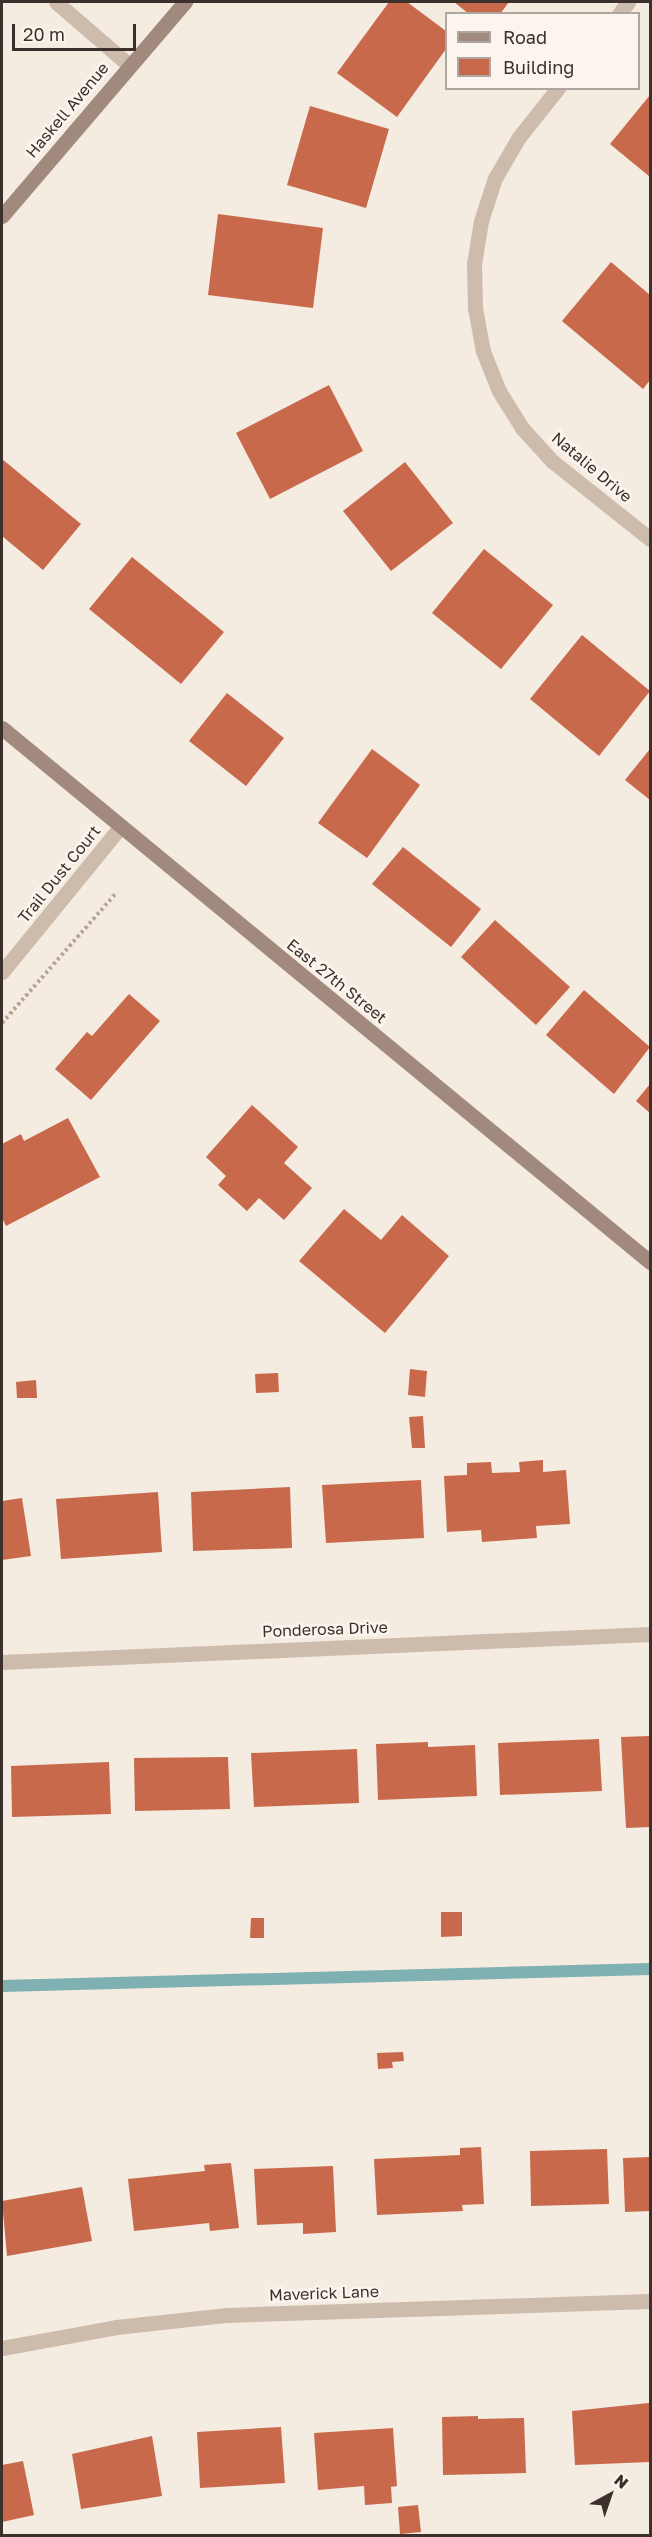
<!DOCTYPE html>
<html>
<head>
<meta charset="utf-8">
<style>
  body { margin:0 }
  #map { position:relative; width:652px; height:2537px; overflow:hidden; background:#f4ebe1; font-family:"Golos Text",sans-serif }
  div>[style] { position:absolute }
  .stream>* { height:12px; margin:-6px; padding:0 6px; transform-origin:6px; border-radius:6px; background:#7fb0b2 }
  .building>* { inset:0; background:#c8694b }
  .path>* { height:4px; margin-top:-2px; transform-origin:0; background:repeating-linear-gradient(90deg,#b9a596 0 3px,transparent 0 6px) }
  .lane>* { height:15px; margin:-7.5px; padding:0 7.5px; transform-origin:7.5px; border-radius:7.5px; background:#cdbbac }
  .street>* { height:15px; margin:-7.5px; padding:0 7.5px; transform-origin:7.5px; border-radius:7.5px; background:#cdbbac }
  .secondary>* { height:15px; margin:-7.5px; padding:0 7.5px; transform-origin:7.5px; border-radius:7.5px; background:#a18a7d }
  span { translate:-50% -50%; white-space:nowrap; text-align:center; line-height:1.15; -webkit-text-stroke:5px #fbf5ee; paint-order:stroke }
  .street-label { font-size:16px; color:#3b302b }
  .frame { position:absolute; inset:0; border:3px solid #3b302b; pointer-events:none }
  .legend { position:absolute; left:445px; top:12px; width:195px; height:78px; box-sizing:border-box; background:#fbf5ee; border:2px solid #aea6a0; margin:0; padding:8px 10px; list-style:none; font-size:18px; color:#3b302b }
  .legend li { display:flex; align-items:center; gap:12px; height:30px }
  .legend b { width:30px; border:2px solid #aea6a0 }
  .north { position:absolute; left:580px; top:2465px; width:60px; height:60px; -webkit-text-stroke:4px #fbf5ee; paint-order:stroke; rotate:40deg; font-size:16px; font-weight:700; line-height:24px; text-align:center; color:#3b302b }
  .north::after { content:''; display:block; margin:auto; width:21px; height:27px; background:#3b302b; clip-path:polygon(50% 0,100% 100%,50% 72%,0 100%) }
  .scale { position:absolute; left:12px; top:24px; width:124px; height:27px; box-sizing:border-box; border:3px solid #3b302b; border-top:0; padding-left:8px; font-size:18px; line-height:21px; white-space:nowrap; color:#3b302b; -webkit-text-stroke:4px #fbf5ee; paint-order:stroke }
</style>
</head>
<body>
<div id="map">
  <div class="stream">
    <div style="left:2px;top:1986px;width:648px;rotate:-1.5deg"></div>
  </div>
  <div class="building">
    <div style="clip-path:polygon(389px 2px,407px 2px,446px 31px,446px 49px,397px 117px,337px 73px)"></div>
    <div style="clip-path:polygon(454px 2px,509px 2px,500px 14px,469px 14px)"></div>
    <div style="clip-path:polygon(650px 95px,650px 177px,610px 144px)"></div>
    <div style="clip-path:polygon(310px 106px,389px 129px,366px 208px,287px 185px)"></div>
    <div style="clip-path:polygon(218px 214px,323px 228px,313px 308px,208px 295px)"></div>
    <div style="clip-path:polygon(611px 262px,650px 295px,650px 380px,643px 389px,562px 321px)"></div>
    <div style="clip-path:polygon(329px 385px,363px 451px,270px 499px,236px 433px)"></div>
    <div style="clip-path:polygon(2px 459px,81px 524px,43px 570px,2px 536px)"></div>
    <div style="clip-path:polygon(405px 462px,453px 523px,391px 571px,343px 511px)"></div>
    <div style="clip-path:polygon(484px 549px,553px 605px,501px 669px,432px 613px)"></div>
    <div style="clip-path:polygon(132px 557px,224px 632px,181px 684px,89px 609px)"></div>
    <div style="clip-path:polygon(582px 635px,650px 691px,599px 756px,530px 699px)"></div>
    <div style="clip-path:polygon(227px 693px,284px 738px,246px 786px,189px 741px)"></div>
    <div style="clip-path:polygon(372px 749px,420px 785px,367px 858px,318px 823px)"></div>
    <div style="clip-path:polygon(650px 749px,650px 800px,625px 780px)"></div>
    <div style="clip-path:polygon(403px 847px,481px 909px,451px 947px,372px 884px)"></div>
    <div style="clip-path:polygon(495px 920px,570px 987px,536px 1025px,461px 957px)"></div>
    <div style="clip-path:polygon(584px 990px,650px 1047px,614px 1094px,546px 1035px)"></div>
    <div style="clip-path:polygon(129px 994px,160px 1021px,91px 1100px,55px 1069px,87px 1032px,92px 1036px)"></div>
    <div style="clip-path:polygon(650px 1084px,650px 1113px,636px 1101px)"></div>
    <div style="clip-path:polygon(252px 1105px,298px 1147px,284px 1163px,312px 1188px,284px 1220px,259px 1198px,247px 1211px,218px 1185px,226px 1176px,206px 1157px)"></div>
    <div style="clip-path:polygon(68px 1118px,100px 1177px,6px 1226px,2px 1218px,2px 1144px,21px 1134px,24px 1141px)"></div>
    <div style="clip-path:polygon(344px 1209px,381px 1240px,402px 1215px,449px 1256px,385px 1333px,299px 1261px)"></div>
    <div style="clip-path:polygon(410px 1369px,427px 1371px,425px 1397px,408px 1395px)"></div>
    <div style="clip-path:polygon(278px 1373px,279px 1392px,256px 1393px,255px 1374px)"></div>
    <div style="clip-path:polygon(36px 1380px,37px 1398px,17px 1398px,16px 1382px)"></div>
    <div style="clip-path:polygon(423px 1416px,425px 1448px,412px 1448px,409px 1417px)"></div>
    <div style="clip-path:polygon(543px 1460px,543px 1472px,566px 1470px,570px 1524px,536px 1526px,537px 1538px,482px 1542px,481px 1530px,447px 1532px,444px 1476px,467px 1475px,467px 1463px,491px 1462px,492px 1473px,520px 1472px,519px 1462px)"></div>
    <div style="clip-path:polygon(421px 1480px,424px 1538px,326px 1543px,322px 1485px)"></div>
    <div style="clip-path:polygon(290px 1487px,292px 1548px,193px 1551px,191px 1492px)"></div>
    <div style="clip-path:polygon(158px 1492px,162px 1552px,61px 1559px,56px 1499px)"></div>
    <div style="clip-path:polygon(22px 1498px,31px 1556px,2px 1560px,2px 1501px)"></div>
    <div style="clip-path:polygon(650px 1736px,650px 1827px,626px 1828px,621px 1737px)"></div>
    <div style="clip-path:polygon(599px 1739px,602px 1791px,500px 1795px,498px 1743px)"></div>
    <div style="clip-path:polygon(428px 1742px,428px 1747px,475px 1745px,477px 1796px,378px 1800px,376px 1744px)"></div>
    <div style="clip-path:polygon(357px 1749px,359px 1803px,254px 1807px,251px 1753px)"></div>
    <div style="clip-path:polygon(228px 1757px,230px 1809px,135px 1811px,134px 1758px)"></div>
    <div style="clip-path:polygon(109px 1762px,111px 1814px,12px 1817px,11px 1766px)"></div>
    <div style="clip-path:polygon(441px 1912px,462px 1912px,462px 1936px,441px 1937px)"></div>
    <div style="clip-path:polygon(251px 1918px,264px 1918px,264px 1938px,250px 1938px)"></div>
    <div style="clip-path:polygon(403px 2052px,404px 2061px,392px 2062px,393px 2068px,378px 2069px,377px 2053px)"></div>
    <div style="clip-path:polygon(481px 2147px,484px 2204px,462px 2205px,463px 2211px,377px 2215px,374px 2159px,460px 2155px,460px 2148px)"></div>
    <div style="clip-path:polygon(607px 2149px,609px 2204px,531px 2206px,530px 2151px)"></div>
    <div style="clip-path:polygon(650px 2157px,650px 2211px,625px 2212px,623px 2158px)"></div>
    <div style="clip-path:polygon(231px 2163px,239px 2228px,210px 2231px,209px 2223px,134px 2231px,128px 2179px,205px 2171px,204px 2165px)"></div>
    <div style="clip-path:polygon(333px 2166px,336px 2232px,303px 2234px,303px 2223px,257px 2225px,254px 2169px)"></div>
    <div style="clip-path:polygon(82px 2187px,92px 2241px,7px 2256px,2px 2201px)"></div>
    <div style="clip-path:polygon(649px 2403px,650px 2462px,575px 2465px,572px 2411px)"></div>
    <div style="clip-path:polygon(478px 2416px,478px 2419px,524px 2418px,526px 2473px,443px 2475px,442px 2417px)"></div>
    <div style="clip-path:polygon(281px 2427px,285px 2483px,200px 2488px,197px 2432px)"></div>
    <div style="clip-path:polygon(393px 2428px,397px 2486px,391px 2487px,392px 2503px,365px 2505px,364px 2486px,318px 2490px,314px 2433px)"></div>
    <div style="clip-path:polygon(152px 2436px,162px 2496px,81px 2509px,72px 2454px)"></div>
    <div style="clip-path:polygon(23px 2461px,34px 2515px,2px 2522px,2px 2465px)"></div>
    <div style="clip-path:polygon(418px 2505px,421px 2532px,400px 2534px,398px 2507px)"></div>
  </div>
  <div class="path">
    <div style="left:2px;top:1023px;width:174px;rotate:-48.7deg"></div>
  </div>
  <div class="lane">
    <div style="left:56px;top:2px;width:96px;rotate:40.8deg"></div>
  </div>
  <div class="street">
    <div style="left:619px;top:14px;width:15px;rotate:-53deg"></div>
    <div style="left:558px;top:88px;width:63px;rotate:128.5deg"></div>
    <div style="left:519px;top:137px;width:48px;rotate:120.3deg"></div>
    <div style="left:495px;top:178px;width:45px;rotate:108deg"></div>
    <div style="left:481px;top:221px;width:44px;rotate:99.2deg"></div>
    <div style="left:474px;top:264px;width:44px;rotate:88.7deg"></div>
    <div style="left:475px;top:308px;width:44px;rotate:79.5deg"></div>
    <div style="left:483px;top:351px;width:43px;rotate:68.2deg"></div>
    <div style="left:499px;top:391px;width:44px;rotate:58.1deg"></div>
    <div style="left:522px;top:428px;width:45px;rotate:47.7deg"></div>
    <div style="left:552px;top:461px;width:125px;rotate:38.5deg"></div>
    <div style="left:2px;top:972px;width:188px;rotate:-50.8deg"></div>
    <div style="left:2px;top:1662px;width:649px;rotate:-2.47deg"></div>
    <div style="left:2px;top:2348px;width:116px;rotate:-10.4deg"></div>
    <div style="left:116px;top:2327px;width:112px;rotate:-6.2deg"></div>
    <div style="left:227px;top:2315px;width:423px;rotate:-1.9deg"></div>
  </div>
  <div class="secondary">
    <div style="left:2px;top:216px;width:282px;rotate:-49.5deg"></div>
    <div style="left:2px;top:728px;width:840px;rotate:39.49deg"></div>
  </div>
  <div class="street-label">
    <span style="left:67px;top:110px;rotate:-50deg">Haskell Avenue</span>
    <span style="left:592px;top:467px;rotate:40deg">Natalie Drive</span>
    <span style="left:59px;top:874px;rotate:-51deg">Trail Dust Court</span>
    <span style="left:337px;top:981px;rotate:39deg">East 27th Street</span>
    <span style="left:325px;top:1629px;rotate:-2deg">Ponderosa Drive</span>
    <span style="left:324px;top:2293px;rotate:-2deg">Maverick Lane</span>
  </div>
  <div class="frame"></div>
  <ul class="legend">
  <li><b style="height:8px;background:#a18a7d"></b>Road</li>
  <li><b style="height:16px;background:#c8694b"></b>Building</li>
  </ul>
  <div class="north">N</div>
  <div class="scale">20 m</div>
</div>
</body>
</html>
